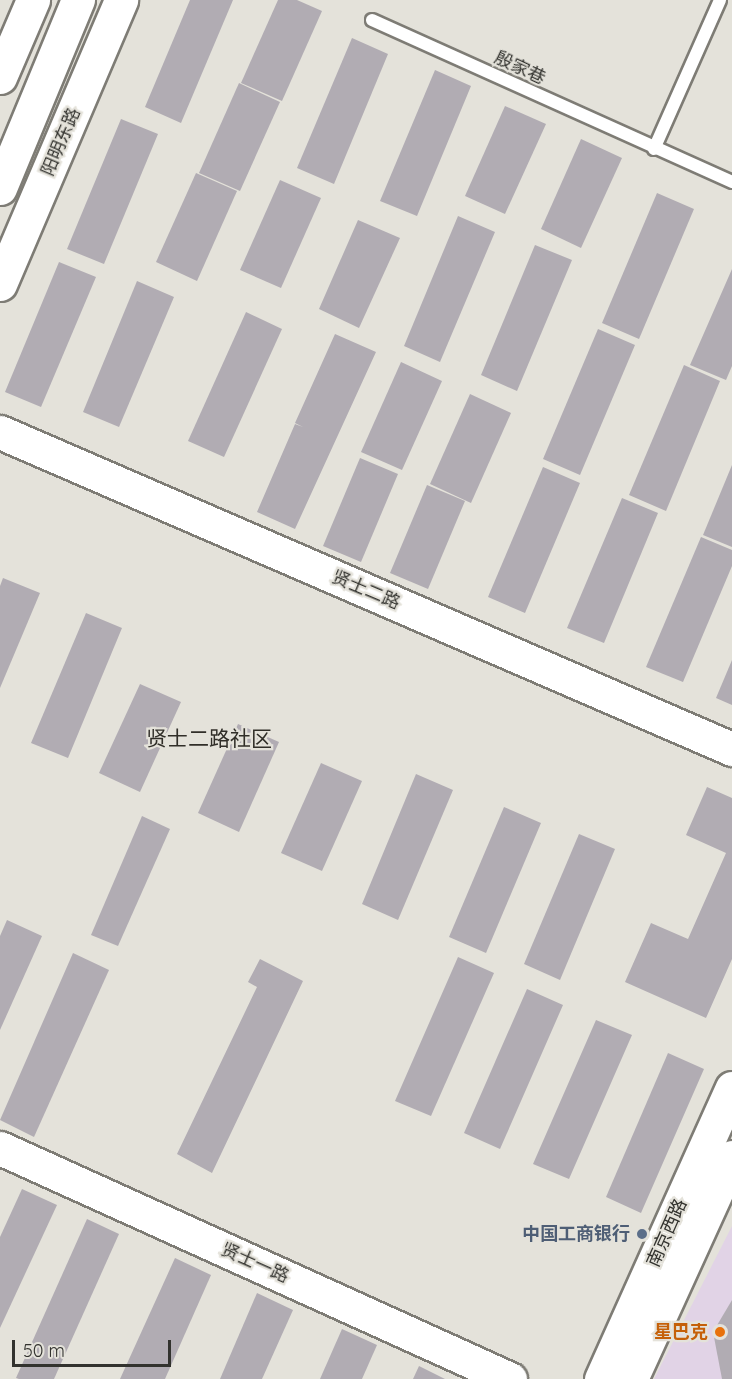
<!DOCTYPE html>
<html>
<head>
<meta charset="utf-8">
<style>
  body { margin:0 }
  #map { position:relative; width:732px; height:1379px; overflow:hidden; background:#e4e2da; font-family:Quicksand,"Noto Sans SC",sans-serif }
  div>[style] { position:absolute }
  .commercial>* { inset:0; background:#e1d3e6 }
  .building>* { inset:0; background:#b1acb3 }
  .roads { filter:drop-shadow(2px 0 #7e7c75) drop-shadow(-2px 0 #7e7c75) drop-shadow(0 2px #7e7c75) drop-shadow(0 -2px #7e7c75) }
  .lane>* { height:12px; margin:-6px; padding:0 6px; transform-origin:6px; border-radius:6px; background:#fff }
  .secondary>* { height:33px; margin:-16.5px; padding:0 16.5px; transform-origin:16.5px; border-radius:16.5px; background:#fff }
  .primary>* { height:33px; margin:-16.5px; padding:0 16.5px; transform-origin:16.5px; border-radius:16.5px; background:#fff }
  .dots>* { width:16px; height:16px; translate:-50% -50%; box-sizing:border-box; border:3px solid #e4e2da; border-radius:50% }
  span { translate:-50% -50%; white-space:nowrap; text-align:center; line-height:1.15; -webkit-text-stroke:4.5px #e4e2da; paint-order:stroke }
  .street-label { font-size:18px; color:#32322e }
  .service-label { font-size:18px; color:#4e5e75; font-weight:700 }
  .right { translate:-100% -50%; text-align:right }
  .food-label { font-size:18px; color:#c56008; font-weight:700 }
  .quarter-label { font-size:21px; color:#302e28 }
  .scale { position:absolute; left:12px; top:1340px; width:159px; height:27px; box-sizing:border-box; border:3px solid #32322e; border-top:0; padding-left:8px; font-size:18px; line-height:21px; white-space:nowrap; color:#32322e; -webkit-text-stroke:4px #e4e2da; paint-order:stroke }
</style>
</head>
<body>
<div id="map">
  <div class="commercial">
    <div style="clip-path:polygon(732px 1226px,732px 1379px,654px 1379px)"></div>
  </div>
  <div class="building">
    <div style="clip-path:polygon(190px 0,233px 0,181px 123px,145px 107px)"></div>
    <div style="clip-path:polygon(278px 0,297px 0,322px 11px,282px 101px,241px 83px)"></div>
    <div style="clip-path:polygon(352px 38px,388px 54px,334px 184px,297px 168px)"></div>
    <div style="clip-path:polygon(435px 70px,471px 86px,417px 216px,380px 201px)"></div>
    <div style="clip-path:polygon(239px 83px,280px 102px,240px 191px,199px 173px)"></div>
    <div style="clip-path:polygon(505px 106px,546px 124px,505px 214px,465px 196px)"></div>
    <div style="clip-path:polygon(121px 119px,158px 134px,104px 264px,67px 249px)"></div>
    <div style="clip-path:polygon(581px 139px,622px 158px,581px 248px,541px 229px)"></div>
    <div style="clip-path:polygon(196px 173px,237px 191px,197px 281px,156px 262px)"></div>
    <div style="clip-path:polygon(280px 180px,321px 198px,281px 288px,240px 270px)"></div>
    <div style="clip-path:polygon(657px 193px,694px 209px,639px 339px,602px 323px)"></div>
    <div style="clip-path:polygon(458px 216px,495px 232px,440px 362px,404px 346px)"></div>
    <div style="clip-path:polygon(358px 220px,400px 238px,359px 328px,319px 309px)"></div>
    <div style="clip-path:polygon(535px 245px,572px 260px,517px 391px,481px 375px)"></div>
    <div style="clip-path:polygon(59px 262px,96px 277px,41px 407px,5px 392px)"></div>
    <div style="clip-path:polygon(732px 269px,732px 366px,726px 380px,690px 365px)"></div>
    <div style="clip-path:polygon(137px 281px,174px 297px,119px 427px,83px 412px)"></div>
    <div style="clip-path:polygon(246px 312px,282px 329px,224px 457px,188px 441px)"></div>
    <div style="clip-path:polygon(598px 329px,635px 345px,580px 475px,543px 459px)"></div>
    <div style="clip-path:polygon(335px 334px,376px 352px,295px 529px,257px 512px,295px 424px,303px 427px,295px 423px)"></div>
    <div style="clip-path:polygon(401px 362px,442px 381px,402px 470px,361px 452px)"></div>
    <div style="clip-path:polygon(684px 365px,720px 381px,666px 511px,629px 495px)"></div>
    <div style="clip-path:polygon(470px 394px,511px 413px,471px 503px,430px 484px)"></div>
    <div style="clip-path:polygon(360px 458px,398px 474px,361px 562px,323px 546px)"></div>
    <div style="clip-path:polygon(732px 465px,732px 547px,703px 535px)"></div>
    <div style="clip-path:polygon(543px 467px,580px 483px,525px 613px,488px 597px)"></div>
    <div style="clip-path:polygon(427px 485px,465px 501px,428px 589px,390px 573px)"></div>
    <div style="clip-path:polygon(622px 498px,658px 513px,604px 643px,567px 628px)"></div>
    <div style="clip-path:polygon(701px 537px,732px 550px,732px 566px,683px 682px,646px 667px)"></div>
    <div style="clip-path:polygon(3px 578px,40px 593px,0 688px,0 586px)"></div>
    <div style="clip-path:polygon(86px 613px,122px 628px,68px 758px,31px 743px)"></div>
    <div style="clip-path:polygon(732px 660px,732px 705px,716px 698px)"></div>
    <div style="clip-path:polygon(140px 684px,181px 702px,140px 792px,99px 773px)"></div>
    <div style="clip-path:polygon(238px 724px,279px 742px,239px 832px,198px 813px)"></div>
    <div style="clip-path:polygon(321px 763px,362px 781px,322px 871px,281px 853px)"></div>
    <div style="clip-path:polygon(416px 774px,453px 790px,398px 920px,362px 904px)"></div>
    <div style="clip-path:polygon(707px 787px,732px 798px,732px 959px,706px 1018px,625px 982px,651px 923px,688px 939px,726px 853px,686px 835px)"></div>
    <div style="clip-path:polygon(504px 807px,541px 823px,486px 953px,449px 937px)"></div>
    <div style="clip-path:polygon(142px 816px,170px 829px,118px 946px,91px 935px)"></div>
    <div style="clip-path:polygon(579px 834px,615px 849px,560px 980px,524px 964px)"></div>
    <div style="clip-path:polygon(7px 920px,42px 936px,0 1030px,0 936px)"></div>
    <div style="clip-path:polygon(73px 953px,109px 970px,34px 1137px,0 1120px)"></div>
    <div style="clip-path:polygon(458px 957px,494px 973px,431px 1116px,395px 1101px)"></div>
    <div style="clip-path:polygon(260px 959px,303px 981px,212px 1173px,177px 1154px,257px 987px,248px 982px)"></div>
    <div style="clip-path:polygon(527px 989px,563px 1005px,500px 1149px,464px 1133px)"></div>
    <div style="clip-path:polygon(596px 1020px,632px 1035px,569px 1179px,533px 1164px)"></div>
    <div style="clip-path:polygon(668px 1053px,704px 1069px,641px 1213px,606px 1197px)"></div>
    <div style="clip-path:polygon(22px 1189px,57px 1205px,0 1328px,0 1237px)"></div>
    <div style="clip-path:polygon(87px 1219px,119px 1234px,54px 1379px,19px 1379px,16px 1378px)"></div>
    <div style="clip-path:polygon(175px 1258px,211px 1275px,165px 1379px,120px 1379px)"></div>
    <div style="clip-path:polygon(257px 1293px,293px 1310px,262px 1379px,220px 1379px)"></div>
    <div style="clip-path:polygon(732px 1300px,732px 1379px,722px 1379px,713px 1332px)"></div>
    <div style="clip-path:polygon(342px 1329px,377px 1345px,362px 1379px,320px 1379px)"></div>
    <div style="clip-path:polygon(419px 1366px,445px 1379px,413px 1379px)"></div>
  </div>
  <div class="roads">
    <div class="lane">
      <div style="left:372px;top:20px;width:395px;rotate:24.2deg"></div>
      <div style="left:654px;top:149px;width:163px;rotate:-66.1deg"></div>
    </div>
    <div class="secondary">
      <div style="left:0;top:284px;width:309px;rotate:-66.9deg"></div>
      <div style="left:0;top:432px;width:798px;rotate:23.42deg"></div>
      <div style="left:0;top:1148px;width:560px;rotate:24.37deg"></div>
      <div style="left:601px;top:1379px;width:319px;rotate:-65.8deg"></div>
      <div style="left:631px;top:1379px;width:244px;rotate:-65.5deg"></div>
    </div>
    <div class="primary">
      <div style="left:0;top:77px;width:84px;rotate:-66.8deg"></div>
      <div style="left:0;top:188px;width:204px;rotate:-67.5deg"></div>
    </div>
  </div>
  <div class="dots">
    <div style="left:642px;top:1234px;background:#5c6f8a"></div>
    <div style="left:720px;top:1332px;background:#e8710a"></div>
  </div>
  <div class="street-label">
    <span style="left:520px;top:68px;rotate:25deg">殷家巷</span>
    <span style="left:61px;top:142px;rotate:-67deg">阳明东路</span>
    <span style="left:366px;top:590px;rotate:23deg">贤士二路</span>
    <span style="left:667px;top:1233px;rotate:-66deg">南京西路</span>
    <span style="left:255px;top:1263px;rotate:24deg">贤士一路</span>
  </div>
  <div class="service-label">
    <span class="right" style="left:630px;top:1234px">中国工商银行</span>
  </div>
  <div class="food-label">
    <span class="right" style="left:708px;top:1332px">星巴克</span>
  </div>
  <div class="quarter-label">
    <span style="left:209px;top:738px">贤士二路社区</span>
  </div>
  <div class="scale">50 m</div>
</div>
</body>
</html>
